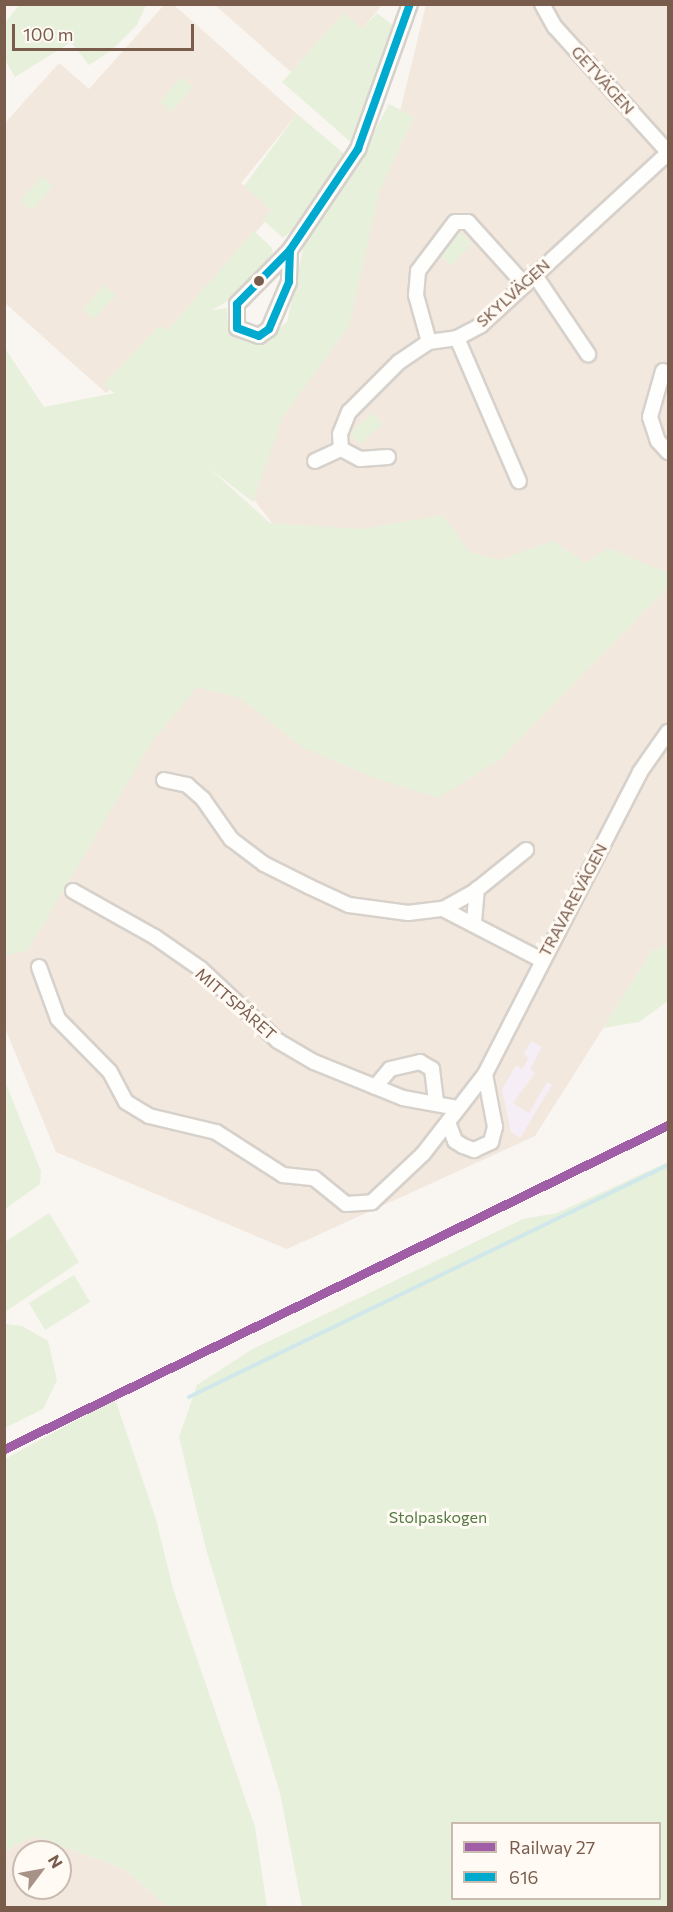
<!DOCTYPE html>
<html>
<head>
<meta charset="utf-8">
<style>
  body { margin:0 }
  #map { position:relative; width:673px; height:1912px; overflow:hidden; background:#f9f5f0; font-family:Commissioner,sans-serif }
  div>[style] { position:absolute }
  .residential>* { inset:0; background:#f2e8de }
  .education>* { inset:0; background:#f6eef6 }
  .green>* { inset:0; background:#e7f0db }
  .stream>* { height:4px; margin:-2px; padding:0 2px; transform-origin:2px; border-radius:2px; background:#d0e8ea }
  .roads { filter:drop-shadow(2px 0 #d7d1cb) drop-shadow(-2px 0 #d7d1cb) drop-shadow(0 2px #d7d1cb) drop-shadow(0 -2px #d7d1cb) }
  .street>* { height:14px; margin:-7px; padding:0 7px; transform-origin:7px; border-radius:7px; background:#fefefd }
  .bus-1>* { height:8px; margin:-4px; padding:0 4px; transform-origin:4px; border-radius:4px; background:#00a9ce }
  .rail-1>* { height:9px; margin:-4.5px; padding:0 4.5px; transform-origin:4.5px; border-radius:4.5px; background:#a05ea6 }
  .dots>* { width:16px; height:16px; translate:-50% -50%; box-sizing:border-box; border:3px solid #fffaf3; border-radius:50% }
  span { translate:-50% -50%; white-space:nowrap; text-align:center; line-height:1.15; -webkit-text-stroke:6px #fffaf3; paint-order:stroke }
  .street-label { font-size:16px; color:#7a5c4d }
  .park-label { font-size:16px; color:#537a41 }
  .frame { position:absolute; inset:0; border:6px solid #7a5c4d; pointer-events:none }
  .legend { position:absolute; left:451px; top:1822px; width:210px; height:78px; box-sizing:border-box; background:#fffaf3; border:2px solid #cabbb1; margin:0; padding:8px 10px; list-style:none; font-size:18px; color:#7a5c4d }
  .legend li { display:flex; align-items:center; gap:12px; height:30px }
  .legend b { width:30px; border:2px solid #cabbb1 }
  .north { position:absolute; left:12px; top:1840px; width:60px; height:60px; box-sizing:border-box; background:#fffaf3; border:2px solid #cabbb1; border-radius:50%; rotate:58deg; font-size:16px; font-weight:700; line-height:24px; text-align:center; color:#7a5c4d }
  .north::after { content:''; display:block; margin:auto; width:21px; height:27px; background:#a69286; clip-path:polygon(50% 0,100% 100%,50% 72%,0 100%) }
  .scale { position:absolute; left:12px; top:24px; width:182px; height:27px; box-sizing:border-box; border:3px solid #7a5c4d; border-top:0; padding-left:8px; font-size:18px; line-height:21px; white-space:nowrap; color:#7a5c4d; -webkit-text-stroke:4px #fffaf3; paint-order:stroke }
</style>
</head>
<body>
<div id="map">
  <div class="residential">
    <div style="clip-path:polygon(164px 5px,174px 5px,297px 114px,241px 183px,273px 212px,169px 334px,106px 393px,5px 303px,5px 123px,59px 63px,89px 89px)"></div>
    <div style="clip-path:polygon(215px 5px,382px 5px,362px 29px,344px 14px,291px 72px)"></div>
    <div style="clip-path:polygon(426px 5px,668px 5px,668px 945px,652px 951px,535px 1136px,287px 1249px,56px 1152px,5px 1028px,5px 924px,282px 536px,239px 480px,389px 156px)"></div>
    <div style="clip-path:polygon(evenodd,33px 1836px,123px 1868px,168px 1907px,5px 1908px,5px 1851px,33px 1836px,24px 1852px,60px 1852px,60px 1888px,24px 1888px,24px 1852px)"></div>
  </div>
  <div class="education">
    <div style="clip-path:polygon(531px 1041px,542px 1047px,530px 1069px,535px 1073px,513px 1103px,529px 1113px,547px 1082px,552px 1085px,520px 1138px,511px 1132px,502px 1090px,516px 1065px,522px 1069px,529px 1058px,524px 1054px)"></div>
  </div>
  <div class="green">
    <div style="clip-path:polygon(20px 4px,146px 4px,146px 5px,137px 25px,112px 50px,89px 65px,71px 42px,15px 77px,5px 60px,5px 23px)"></div>
    <div style="clip-path:polygon(344px 13px,362px 29px,377px 13px,399px 30px,354px 145px,282px 82px)"></div>
    <div style="clip-path:polygon(181px 77px,193px 87px,171px 112px,160px 102px)"></div>
    <div style="clip-path:polygon(389px 104px,414px 117px,380px 190px,349px 326px,282px 418px,253px 502px,209px 468px,270px 523px,360px 529px,443px 515px,469px 552px,500px 560px,552px 541px,586px 563px,608px 548px,668px 573px,668px 587px,500px 759px,438px 798px,369px 776px,302px 747px,240px 698px,197px 687px,151px 743px,28px 950px,5px 956px,4px 347px,44px 407px,115px 393px,103px 385px,160px 325px,167px 331px,254px 231px,272px 248px,273px 256px,233px 298px,212px 310px,227px 308px,228px 326px,264px 341px,287px 322px,305px 241px,351px 175px)"></div>
    <div style="clip-path:polygon(297px 114px,347px 156px,300px 224px,283px 238px,263px 220px,271px 210px,244px 186px)"></div>
    <div style="clip-path:polygon(42px 176px,53px 186px,32px 210px,21px 201px)"></div>
    <div style="clip-path:polygon(458px 231px,472px 243px,451px 266px,438px 254px)"></div>
    <div style="clip-path:polygon(104px 285px,116px 295px,94px 319px,83px 310px)"></div>
    <div style="clip-path:polygon(373px 413px,383px 424px,360px 444px,350px 433px)"></div>
    <div style="clip-path:polygon(668px 945px,668px 1001px,639px 1022px,603px 1028px,652px 951px)"></div>
    <div style="clip-path:polygon(4px 1079px,41px 1171px,40px 1184px,5px 1209px)"></div>
    <div style="clip-path:polygon(evenodd,668px 1162px,668px 1907px,302px 1907px,280px 1793px,206px 1549px,179px 1437px,197px 1385px,251px 1350px,523px 1219px,557px 1213px,668px 1162px,452px 1824px,660px 1824px,660px 1898px,452px 1898px,452px 1824px)"></div>
    <div style="clip-path:polygon(49px 1213px,79px 1262px,5px 1312px,5px 1242px)"></div>
    <div style="clip-path:polygon(74px 1275px,90px 1302px,45px 1330px,29px 1303px)"></div>
    <div style="clip-path:polygon(5px 1324px,22px 1326px,48px 1341px,57px 1380px,43px 1409px,5px 1428px)"></div>
    <div style="clip-path:polygon(115px 1399px,156px 1519px,173px 1589px,255px 1827px,267px 1907px,168px 1907px,123px 1868px,33px 1836px,5px 1851px,5px 1459px)"></div>
  </div>
  <div class="stream">
    <div style="left:189px;top:1397px;width:532px;rotate:-25.84deg"></div>
  </div>
  <div class="roads">
    <div class="street">
      <div style="left:542px;top:4px;width:26px;rotate:61deg"></div>
      <div style="left:555px;top:27px;width:169px;rotate:47.9deg"></div>
      <div style="left:290px;top:250px;width:32px;rotate:92deg"></div>
      <div style="left:289px;top:282px;width:51px;rotate:113.1deg"></div>
      <div style="left:269px;top:329px;width:12px;rotate:145deg"></div>
      <div style="left:259px;top:336px;width:23px;rotate:-160deg"></div>
      <div style="left:237px;top:328px;width:24px;rotate:-90deg"></div>
      <div style="left:237px;top:304px;width:76px;rotate:-45.5deg"></div>
      <div style="left:290px;top:250px;width:122px;rotate:-56deg"></div>
      <div style="left:358px;top:149px;width:154px;rotate:-70.3deg"></div>
      <div style="left:534px;top:274px;width:97px;rotate:56deg"></div>
      <div style="left:457px;top:338px;width:156px;rotate:66.6deg"></div>
      <div style="left:429px;top:342px;width:49px;rotate:-105.5deg"></div>
      <div style="left:416px;top:295px;width:24px;rotate:-85deg"></div>
      <div style="left:418px;top:271px;width:61px;rotate:-52.9deg"></div>
      <div style="left:455px;top:222px;width:13px"></div>
      <div style="left:468px;top:222px;width:85px;rotate:47.9deg"></div>
      <div style="left:663px;top:371px;width:48px;rotate:105.8deg"></div>
      <div style="left:650px;top:417px;width:25px;rotate:72deg"></div>
      <div style="left:658px;top:441px;width:15px;rotate:48deg"></div>
      <div style="left:388px;top:457px;width:28px;rotate:176deg"></div>
      <div style="left:360px;top:459px;width:21px;rotate:-152deg"></div>
      <div style="left:341px;top:449px;width:15px;rotate:-94deg"></div>
      <div style="left:340px;top:434px;width:24px;rotate:-68deg"></div>
      <div style="left:349px;top:412px;width:71px;rotate:-45deg"></div>
      <div style="left:399px;top:362px;width:36px;rotate:-34deg"></div>
      <div style="left:429px;top:342px;width:28px;rotate:-8deg"></div>
      <div style="left:457px;top:338px;width:27px;rotate:-28deg"></div>
      <div style="left:481px;top:325px;width:254px;rotate:-42.6deg"></div>
      <div style="left:315px;top:461px;width:29px;rotate:-25deg"></div>
      <div style="left:164px;top:780px;width:24px;rotate:12deg"></div>
      <div style="left:187px;top:785px;width:21px;rotate:41deg"></div>
      <div style="left:203px;top:799px;width:49px;rotate:55deg"></div>
      <div style="left:231px;top:839px;width:41px;rotate:37.1deg"></div>
      <div style="left:264px;top:864px;width:51px;rotate:26.6deg"></div>
      <div style="left:310px;top:887px;width:43px;rotate:24.8deg"></div>
      <div style="left:349px;top:905px;width:60px;rotate:7.7deg"></div>
      <div style="left:408px;top:913px;width:35px;rotate:-7deg"></div>
      <div style="left:443px;top:909px;width:111px;rotate:27.3deg"></div>
      <div style="left:73px;top:891px;width:94px;rotate:29.3deg"></div>
      <div style="left:155px;top:937px;width:56px;rotate:34.8deg"></div>
      <div style="left:201px;top:969px;width:105px;rotate:43.1deg"></div>
      <div style="left:278px;top:1041px;width:42px;rotate:30.3deg"></div>
      <div style="left:314px;top:1062px;width:96px;rotate:22deg"></div>
      <div style="left:403px;top:1098px;width:56px;rotate:10.3deg"></div>
      <div style="left:443px;top:909px;width:35px;rotate:-29deg"></div>
      <div style="left:474px;top:892px;width:67px;rotate:-38.9deg"></div>
      <div style="left:474px;top:922px;width:33px;rotate:-85deg"></div>
      <div style="left:39px;top:967px;width:55px;rotate:69.9deg"></div>
      <div style="left:58px;top:1019px;width:74px;rotate:45.5deg"></div>
      <div style="left:110px;top:1072px;width:34px;rotate:62deg"></div>
      <div style="left:126px;top:1102px;width:27px;rotate:31deg"></div>
      <div style="left:149px;top:1116px;width:69px;rotate:13.4deg"></div>
      <div style="left:216px;top:1132px;width:80px;rotate:32.7deg"></div>
      <div style="left:283px;top:1175px;width:31px;rotate:6deg"></div>
      <div style="left:314px;top:1178px;width:41px;rotate:39.1deg"></div>
      <div style="left:346px;top:1204px;width:26px;rotate:-4deg"></div>
      <div style="left:372px;top:1202px;width:70px;rotate:-43.3deg"></div>
      <div style="left:423px;top:1154px;width:101px;rotate:-52.2deg"></div>
      <div style="left:485px;top:1074px;width:339px;rotate:-62.8deg"></div>
      <div style="left:640px;top:772px;width:49px;rotate:-55deg"></div>
      <div style="left:375px;top:1087px;width:23px;rotate:-50deg"></div>
      <div style="left:390px;top:1069px;width:31px;rotate:-13deg"></div>
      <div style="left:420px;top:1062px;width:14px;rotate:30deg"></div>
      <div style="left:432px;top:1069px;width:33px;rotate:83deg"></div>
      <div style="left:449px;top:1125px;width:17px;rotate:69deg"></div>
      <div style="left:455px;top:1141px;width:9px;rotate:32deg"></div>
      <div style="left:463px;top:1146px;width:12px;rotate:20deg"></div>
      <div style="left:474px;top:1150px;width:19px;rotate:-25deg"></div>
      <div style="left:491px;top:1142px;width:16px;rotate:-75deg"></div>
      <div style="left:495px;top:1127px;width:54px;rotate:-100.7deg"></div>
    </div>
  </div>
  <div class="bus-1">
    <div style="left:290px;top:250px;width:32px;rotate:92deg"></div>
    <div style="left:289px;top:282px;width:51px;rotate:113.1deg"></div>
    <div style="left:269px;top:329px;width:12px;rotate:145deg"></div>
    <div style="left:259px;top:336px;width:23px;rotate:-160deg"></div>
    <div style="left:237px;top:328px;width:24px;rotate:-90deg"></div>
    <div style="left:237px;top:304px;width:76px;rotate:-45.5deg"></div>
    <div style="left:290px;top:250px;width:122px;rotate:-56deg"></div>
    <div style="left:358px;top:149px;width:154px;rotate:-70.3deg"></div>
  </div>
  <div class="rail-1">
    <div style="left:4px;top:1449px;width:739px;rotate:-26.01deg"></div>
  </div>
  <div class="dots">
    <div style="left:259px;top:281px;background:#7a5c4d"></div>
  </div>
  <div class="street-label">
    <span style="left:603px;top:80px;rotate:48deg">GETVÄGEN</span>
    <span style="left:513px;top:293px;rotate:-42deg">SKYLVÄGEN</span>
    <span style="left:573px;top:900px;rotate:-62deg">TRAVAREVÄGEN</span>
    <span style="left:236px;top:1004px;rotate:41deg">MITTSPÅRET</span>
  </div>
  <div class="park-label">
    <span style="left:438px;top:1517px">Stolpaskogen</span>
  </div>
  <div class="frame"></div>
  <ul class="legend">
  <li><b style="height:8px;background:#a05ea6"></b>Railway 27</li>
  <li><b style="height:8px;background:#00a9ce"></b>616</li>
  </ul>
  <div class="north">N</div>
  <div class="scale">100 m</div>
</div>
</body>
</html>
